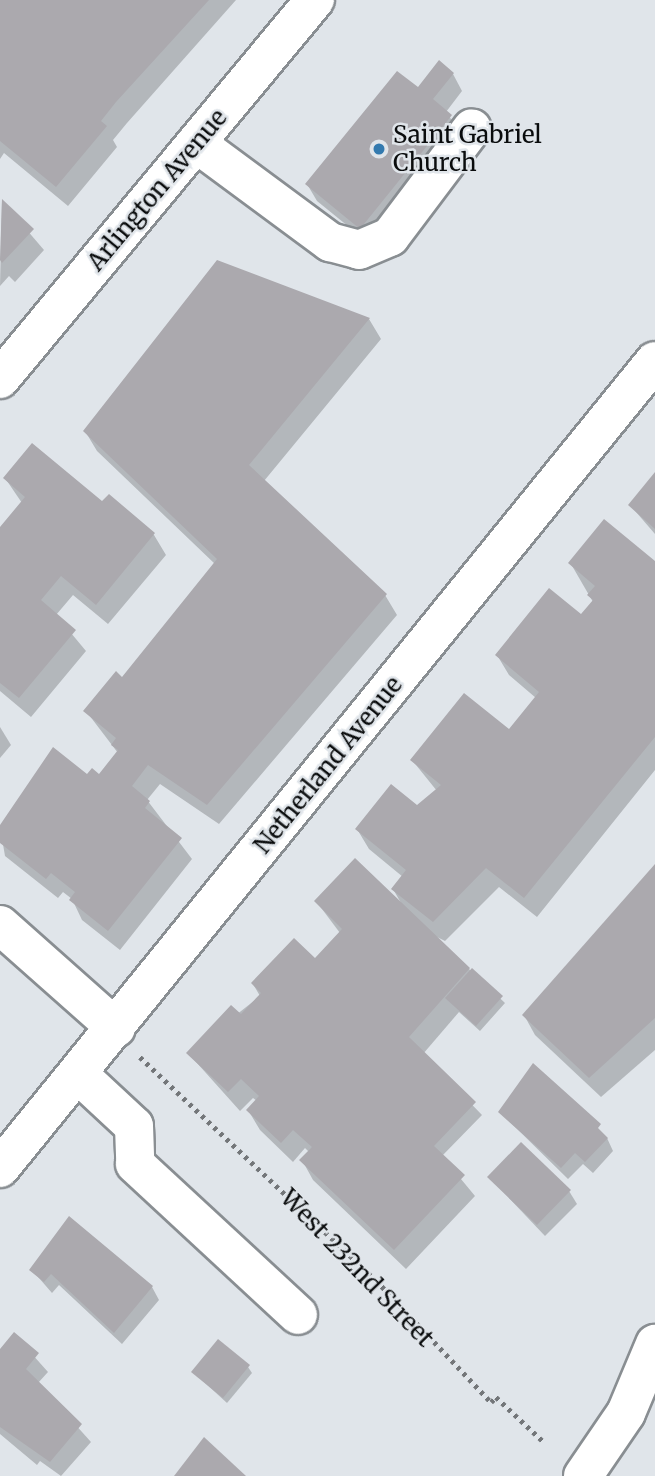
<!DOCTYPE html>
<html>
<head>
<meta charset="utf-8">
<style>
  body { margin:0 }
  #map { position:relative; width:655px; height:1476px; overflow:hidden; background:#e0e5ea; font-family:Merriweather,serif }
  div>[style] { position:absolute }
  .shadow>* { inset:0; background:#0003 }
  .building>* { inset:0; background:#aba9ae }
  .path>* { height:4.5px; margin-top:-2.25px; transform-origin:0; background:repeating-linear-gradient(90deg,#737679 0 3.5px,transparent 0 8.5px) }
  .roads { filter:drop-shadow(2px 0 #898e92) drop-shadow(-2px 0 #898e92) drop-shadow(0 2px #898e92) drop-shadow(0 -2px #898e92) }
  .minor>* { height:38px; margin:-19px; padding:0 19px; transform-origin:19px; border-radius:19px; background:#fff }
  .dots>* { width:19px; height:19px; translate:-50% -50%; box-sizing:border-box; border:4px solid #e0e5ea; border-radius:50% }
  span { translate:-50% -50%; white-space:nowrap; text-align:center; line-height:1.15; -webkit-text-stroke:5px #e0e5ea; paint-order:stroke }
  .poi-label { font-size:24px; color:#0a0c0d }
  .left { translate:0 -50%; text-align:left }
  .street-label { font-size:24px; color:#0a0c0d }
</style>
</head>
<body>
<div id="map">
  <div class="shadow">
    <div style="clip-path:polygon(0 0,236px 0,127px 123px,113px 140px,117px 147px,68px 206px,4px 153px,0 159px)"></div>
    <div style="clip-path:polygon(453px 74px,462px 91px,446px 112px,461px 133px,370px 244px,317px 201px,307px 184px,418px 90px)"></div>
    <div style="clip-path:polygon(2px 201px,44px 250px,15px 282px,9px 276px,0 286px)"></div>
    <div style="clip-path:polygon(218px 262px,369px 319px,381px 339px,264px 481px,385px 595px,397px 615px,219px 824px,160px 784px,147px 800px,192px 859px,120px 950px,82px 920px,72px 899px,63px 892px,58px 898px,5px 856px,0 827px,87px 776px,99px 776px,118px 753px,86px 711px,122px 679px,215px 564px,97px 451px,85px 431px)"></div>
    <div style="clip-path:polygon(655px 474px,655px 534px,630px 505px)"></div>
    <div style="clip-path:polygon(5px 478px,102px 504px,109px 496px,154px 535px,166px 555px,108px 624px,73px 595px,56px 615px,86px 651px,31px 717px,0 691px,0 529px,22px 503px)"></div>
    <div style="clip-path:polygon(655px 563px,655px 770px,537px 917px,499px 887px,445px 941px,433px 935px,505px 1003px,480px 1031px,459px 1012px,423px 1054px,482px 1115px,442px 1156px,475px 1196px,406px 1269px,313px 1180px,302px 1160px,309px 1152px,305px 1148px,293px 1162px,260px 1130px,248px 1110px,257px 1101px,253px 1098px,240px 1111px,188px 1053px,260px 996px,253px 984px,315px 960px,340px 933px,316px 901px,401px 903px,393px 889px,403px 877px,369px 849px,357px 829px,417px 807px,437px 791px,412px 760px,510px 732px,536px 698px,509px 675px,497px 655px,581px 617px,593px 602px,571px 564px)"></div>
    <div style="clip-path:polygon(0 727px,11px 745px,0 758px)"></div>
    <div style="clip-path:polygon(655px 866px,655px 1050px,601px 1097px,535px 1035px,524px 1015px)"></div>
    <div style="clip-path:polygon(533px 1066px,607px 1138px,613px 1151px,593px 1173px,583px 1164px,568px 1179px,500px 1112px)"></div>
    <div style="clip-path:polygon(490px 1178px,569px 1191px,577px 1204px,545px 1236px)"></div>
    <div style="clip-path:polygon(32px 1270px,152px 1287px,159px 1300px,122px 1344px,59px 1285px,52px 1293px)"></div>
    <div style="clip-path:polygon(15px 1335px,48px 1372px,38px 1383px,91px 1442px,61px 1476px,40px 1461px,37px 1465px,0 1434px,0 1352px)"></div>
    <div style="clip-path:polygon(248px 1367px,252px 1373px,227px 1403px,193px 1372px)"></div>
  </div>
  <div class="building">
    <div style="clip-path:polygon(0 0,209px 0,116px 102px,101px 121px,107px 126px,56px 187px,0 141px)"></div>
    <div style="clip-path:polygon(439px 60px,454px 73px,433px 99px,452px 115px,360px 229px,305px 184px,397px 71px,418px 87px)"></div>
    <div style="clip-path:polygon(2px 199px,34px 229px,2px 263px,0 260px)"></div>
    <div style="clip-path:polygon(217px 260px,370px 318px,249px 465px,387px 594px,207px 805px,148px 765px,132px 786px,150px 801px,145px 808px,182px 838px,108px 931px,69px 900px,75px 892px,51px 873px,46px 879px,0 843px,0 825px,53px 747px,87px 774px,92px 768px,99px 774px,118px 750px,111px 745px,116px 738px,83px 711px,116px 671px,122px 677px,217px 559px,83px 431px)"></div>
    <div style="clip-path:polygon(32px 443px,102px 501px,109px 494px,155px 533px,96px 605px,61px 576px,41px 600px,76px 630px,19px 698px,0 683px,0 527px,25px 497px,3px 478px)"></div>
    <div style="clip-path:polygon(655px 472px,655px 529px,628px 505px)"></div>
    <div style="clip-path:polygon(604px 519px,655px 561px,655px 737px,524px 898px,486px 868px,433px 922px,391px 889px,406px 870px,355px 829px,391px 784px,417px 805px,441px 785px,410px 760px,464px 693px,509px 729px,539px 692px,495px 655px,549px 588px,581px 614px,593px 600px,587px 595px,595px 586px,568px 563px)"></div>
    <div style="clip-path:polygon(355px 858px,470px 968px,409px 1037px,476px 1102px,434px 1146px,465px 1175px,394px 1250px,299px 1160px,312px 1147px,293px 1130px,281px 1143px,246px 1110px,259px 1096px,241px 1079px,228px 1092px,186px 1053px,231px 1005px,241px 1014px,261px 993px,251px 983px,294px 938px,315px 958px,342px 929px,314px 901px)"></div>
    <div style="clip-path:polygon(655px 864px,655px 1018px,589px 1078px,522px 1015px)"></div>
    <div style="clip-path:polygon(472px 968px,503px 996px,476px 1026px,445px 998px)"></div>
    <div style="clip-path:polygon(533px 1063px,601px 1124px,598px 1128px,608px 1138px,585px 1162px,575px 1153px,561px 1168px,498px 1112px)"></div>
    <div style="clip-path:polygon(521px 1142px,571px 1190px,537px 1225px,487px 1177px)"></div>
    <div style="clip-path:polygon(69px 1216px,153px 1286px,114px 1333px,51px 1274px,44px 1282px,29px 1270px)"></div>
    <div style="clip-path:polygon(14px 1332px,39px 1353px,26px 1369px,82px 1424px,50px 1462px,0 1427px,0 1349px)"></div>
    <div style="clip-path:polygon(218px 1339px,250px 1365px,223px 1398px,191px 1372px)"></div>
    <div style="clip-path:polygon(204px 1437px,246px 1476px,174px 1476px)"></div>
  </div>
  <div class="path">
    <div style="left:140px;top:1057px;width:325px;rotate:43.4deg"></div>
    <div style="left:376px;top:1280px;width:168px;rotate:46.7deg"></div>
    <div style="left:491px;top:1402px;width:7px;rotate:-45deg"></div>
    <div style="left:496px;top:1397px;width:66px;rotate:43.2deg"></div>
  </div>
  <div class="roads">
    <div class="minor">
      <div style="left:196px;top:143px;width:167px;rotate:36.5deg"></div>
      <div style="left:330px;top:242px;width:30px;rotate:15deg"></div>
      <div style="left:359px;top:250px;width:34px;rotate:-23deg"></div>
      <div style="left:390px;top:237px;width:136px;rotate:-53deg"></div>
      <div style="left:0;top:379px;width:493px;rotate:-50.3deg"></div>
      <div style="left:0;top:925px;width:155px;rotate:41.6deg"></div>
      <div style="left:78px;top:1074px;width:76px;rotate:42.9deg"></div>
      <div style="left:134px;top:1126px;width:38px;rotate:88deg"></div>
      <div style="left:135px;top:1164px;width:222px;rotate:42.8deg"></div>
      <div style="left:0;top:1168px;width:1039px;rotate:-50.94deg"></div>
      <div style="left:583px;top:1476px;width:76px;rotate:-55.7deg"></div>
      <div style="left:626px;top:1413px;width:75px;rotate:-67.2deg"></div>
    </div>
  </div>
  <div class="dots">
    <div style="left:379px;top:149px;background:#337aaf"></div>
  </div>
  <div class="poi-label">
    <span class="left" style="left:393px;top:149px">Saint Gabriel<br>Church</span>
  </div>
  <div class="street-label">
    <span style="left:157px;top:190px;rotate:-50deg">Arlington Avenue</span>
    <span style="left:328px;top:765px;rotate:-51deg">Netherland Avenue</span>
    <span style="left:357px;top:1268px;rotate:46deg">West 232nd Street</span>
  </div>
</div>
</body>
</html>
